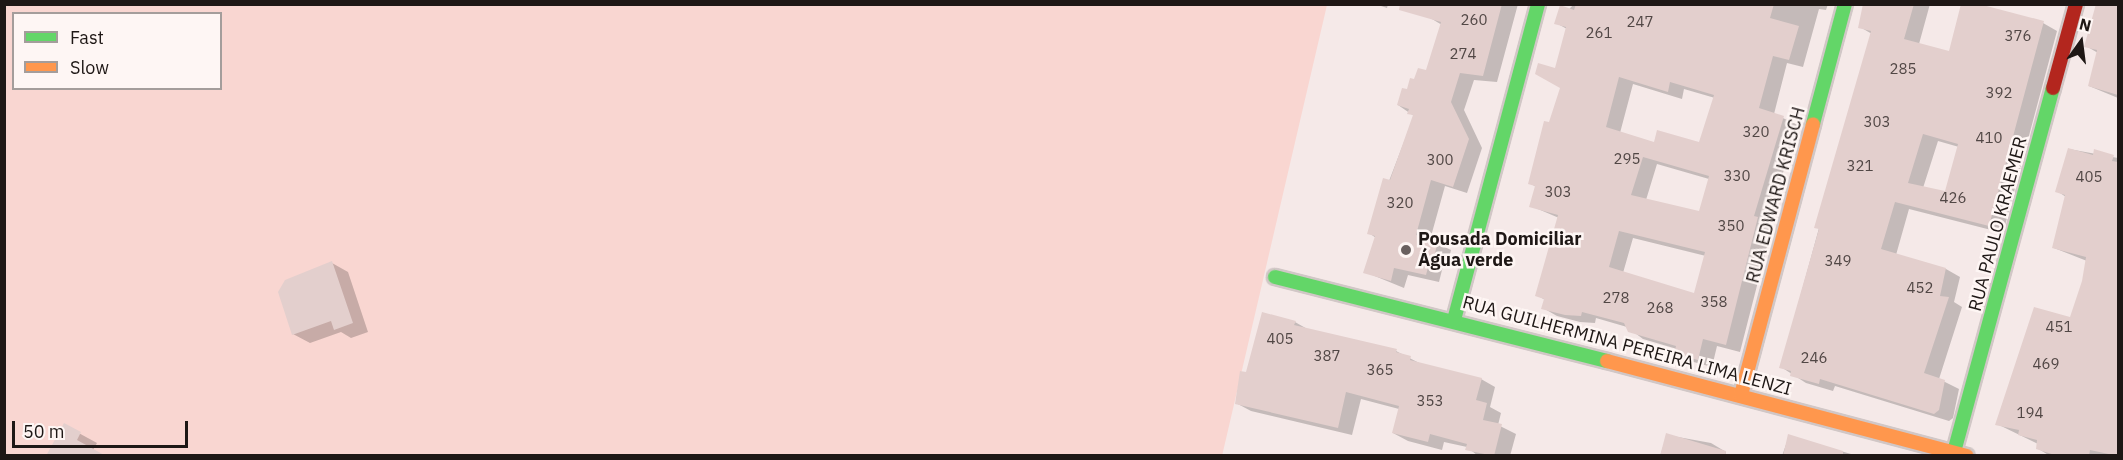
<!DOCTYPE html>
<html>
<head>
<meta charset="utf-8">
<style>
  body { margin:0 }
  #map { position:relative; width:2123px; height:460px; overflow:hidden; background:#f5e9e8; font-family:"IBM Plex Sans",sans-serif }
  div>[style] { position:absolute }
  .green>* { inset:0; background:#f9d6d1 }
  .shadow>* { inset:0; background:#0003 }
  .building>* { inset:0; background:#e3cfcd }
  .roads { filter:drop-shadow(2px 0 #d1c7c6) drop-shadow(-2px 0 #d1c7c6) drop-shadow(0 2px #d1c7c6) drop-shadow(0 -2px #d1c7c6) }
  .fast>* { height:14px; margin:-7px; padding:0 7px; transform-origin:7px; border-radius:7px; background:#63d668 }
  .slow>* { height:14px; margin:-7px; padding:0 7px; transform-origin:7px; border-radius:7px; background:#ff974d }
  .jam>* { height:14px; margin:-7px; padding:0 7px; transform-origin:7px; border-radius:7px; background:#b3261e }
  .dots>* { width:16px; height:16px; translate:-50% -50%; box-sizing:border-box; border:3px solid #fef6f4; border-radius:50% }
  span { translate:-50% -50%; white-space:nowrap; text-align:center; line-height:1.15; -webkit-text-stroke:5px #fef6f4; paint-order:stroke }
  .number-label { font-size:15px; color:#514745 }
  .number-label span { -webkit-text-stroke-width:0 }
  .street-label { font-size:18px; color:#1e1715 }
  .poi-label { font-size:18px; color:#1e1715; font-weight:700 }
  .left { translate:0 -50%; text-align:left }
  .frame { position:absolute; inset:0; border:6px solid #1e1715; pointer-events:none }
  .legend { position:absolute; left:12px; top:12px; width:210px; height:78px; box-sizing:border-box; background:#fef6f4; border:2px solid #a49d9b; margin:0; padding:8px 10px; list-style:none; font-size:18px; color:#1e1715 }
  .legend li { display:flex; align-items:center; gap:12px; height:30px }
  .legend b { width:30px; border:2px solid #a49d9b }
  .north { position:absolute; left:2051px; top:12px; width:60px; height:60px; -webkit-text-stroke:4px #fef6f4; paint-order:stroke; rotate:14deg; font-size:16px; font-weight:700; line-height:24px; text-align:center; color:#1e1715 }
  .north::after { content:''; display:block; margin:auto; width:21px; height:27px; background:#1e1715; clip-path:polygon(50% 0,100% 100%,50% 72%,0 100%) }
  .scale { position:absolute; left:12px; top:421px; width:176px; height:27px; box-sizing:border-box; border:3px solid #1e1715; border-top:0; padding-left:8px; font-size:18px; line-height:21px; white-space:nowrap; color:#1e1715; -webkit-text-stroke:4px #fef6f4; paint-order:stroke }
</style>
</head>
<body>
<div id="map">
  <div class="green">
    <div style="clip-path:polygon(evenodd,4px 5px,1327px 5px,1222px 456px,5px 455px,4px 5px,14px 14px,220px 14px,220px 88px,14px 88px,14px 14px)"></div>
  </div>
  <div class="shadow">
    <div style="clip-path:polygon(1375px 4px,1388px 4px,1387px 8px)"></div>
    <div style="clip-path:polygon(1430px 4px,1518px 4px,1497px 82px,1474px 80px,1464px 110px,1482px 148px,1467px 193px,1445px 186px,1430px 240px,1451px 250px,1447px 267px,1443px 266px,1439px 282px,1408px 275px,1404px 288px,1365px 272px,1376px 238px,1369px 233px,1414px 116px,1398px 105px,1427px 72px,1442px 25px,1427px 16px)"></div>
    <div style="clip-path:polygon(evenodd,1574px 4px,1828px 4px,1826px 10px,1819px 9px,1803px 67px,1787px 63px,1774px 114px,1798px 125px,1767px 224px,1772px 227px,1740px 352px,1717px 346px,1712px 367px,1690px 361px,1676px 353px,1677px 349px,1643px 339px,1627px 327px,1596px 318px,1595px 323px,1580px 322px,1557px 316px,1543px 308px,1545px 300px,1537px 295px,1559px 218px,1531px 206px,1536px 187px,1530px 183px,1561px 88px,1556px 70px,1567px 29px,1556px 23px,1574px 4px,1633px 84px,1682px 99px,1684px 89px,1715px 98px,1700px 144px,1655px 144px,1620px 133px,1633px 84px,1574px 4px,1657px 164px,1709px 179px,1700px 213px,1646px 200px,1657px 164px,1574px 4px,1633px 238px,1706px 256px,1695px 295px,1623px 273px,1633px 238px)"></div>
    <div style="clip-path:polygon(evenodd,1865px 4px,1930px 4px,1919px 44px,1951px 53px,2043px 23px,2057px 31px,2003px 233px,1909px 209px,1896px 255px,1946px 269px,1960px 277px,1954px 302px,1962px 307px,1939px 379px,1959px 389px,1953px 418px,1949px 421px,1835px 386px,1833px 391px,1806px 383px,1781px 367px,1872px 34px,1860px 27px,1865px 4px,1938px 141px,1959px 147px,1946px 193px,1923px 188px,1938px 141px)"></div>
    <div style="clip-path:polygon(2097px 4px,2118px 4px,2118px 98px,2089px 86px,2098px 53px,2086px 46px)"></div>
    <div style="clip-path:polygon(2069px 149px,2118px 158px,2118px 456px,2050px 456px,2037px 448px,2038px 444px,1997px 424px,2071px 319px,2084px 281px,2087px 261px,2054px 248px,2066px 197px,2057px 191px)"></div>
    <div style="clip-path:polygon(332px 263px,348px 272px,368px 332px,351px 338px,341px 332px,310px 343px,293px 334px)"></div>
    <div style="clip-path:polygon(1295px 322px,1309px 330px,1396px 351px,1423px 365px,1481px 379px,1495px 387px,1490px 407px,1501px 413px,1498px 425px,1516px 434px,1510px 456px,1478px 456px,1467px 447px,1444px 442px,1442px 450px,1408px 441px,1393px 433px,1399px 409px,1361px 399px,1352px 435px,1251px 411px,1236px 403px,1247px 374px)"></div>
    <div style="clip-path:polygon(64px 425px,97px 443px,93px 450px,48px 456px)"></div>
    <div style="clip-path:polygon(1667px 435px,1711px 443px,1726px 452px,1725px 456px,1660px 456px)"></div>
    <div style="clip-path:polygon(1789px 436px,1858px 456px,1782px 456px)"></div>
  </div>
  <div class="building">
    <div style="clip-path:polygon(1400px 4px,1502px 4px,1483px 76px,1460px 73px,1451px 102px,1469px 139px,1453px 187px,1431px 180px,1416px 235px,1438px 241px,1433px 261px,1430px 260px,1426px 275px,1394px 268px,1391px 281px,1363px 273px,1375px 236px,1367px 234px,1383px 178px,1390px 180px,1413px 115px,1407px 114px,1409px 109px,1397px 105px,1402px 88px,1407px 89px,1410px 78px,1414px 79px,1418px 68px,1426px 70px,1441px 22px,1399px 10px)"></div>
    <div style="clip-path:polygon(evenodd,1576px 4px,1774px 4px,1770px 18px,1799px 26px,1789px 60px,1773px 56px,1759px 108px,1784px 116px,1754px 216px,1758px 217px,1726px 345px,1703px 339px,1698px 360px,1674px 354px,1676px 346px,1628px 332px,1624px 323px,1582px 312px,1581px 316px,1565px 315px,1541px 309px,1544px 299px,1535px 296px,1558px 215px,1529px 207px,1535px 186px,1528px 184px,1544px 121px,1549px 122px,1560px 88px,1535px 74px,1538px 63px,1555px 68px,1566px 27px,1554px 24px,1560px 5px,1574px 10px,1576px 4px,1619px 77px,1668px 92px,1670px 82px,1714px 95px,1699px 142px,1657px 130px,1654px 142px,1606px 127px,1619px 77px,1576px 4px,1643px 157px,1709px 176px,1699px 211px,1631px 195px,1643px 157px,1576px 4px,1619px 231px,1705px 252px,1694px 293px,1609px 267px,1619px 231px)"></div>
    <div style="clip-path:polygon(evenodd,1863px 4px,1914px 4px,1904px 39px,1949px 51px,1961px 4px,1979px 4px,2044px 21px,1989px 226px,1895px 202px,1881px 249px,1946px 268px,1940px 296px,1949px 297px,1924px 373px,1945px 380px,1939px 410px,1934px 414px,1820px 379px,1819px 384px,1790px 376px,1791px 371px,1779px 368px,1819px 229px,1814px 228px,1871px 31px,1858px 28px,1863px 4px,1923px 134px,1958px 144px,1945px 191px,1908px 183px,1923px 134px)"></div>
    <div style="clip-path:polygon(2096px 4px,2118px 4px,2118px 95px,2088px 86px,2097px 50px,2084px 47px)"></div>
    <div style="clip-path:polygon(2068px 148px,2093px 155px,2094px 149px,2114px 155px,2112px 161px,2118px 162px,2118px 456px,2090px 450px,2089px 456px,2058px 456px,2036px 449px,2037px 440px,2018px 435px,2019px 430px,1995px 425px,2034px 307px,2070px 317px,2082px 281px,2086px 257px,2052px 248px,2065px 195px,2055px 192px)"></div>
    <div style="clip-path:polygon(332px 261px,353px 323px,334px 330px,331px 321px,292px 335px,278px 292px,285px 280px)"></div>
    <div style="clip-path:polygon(1262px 312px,1296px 321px,1294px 325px,1397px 349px,1396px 352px,1411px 356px,1410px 360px,1482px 378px,1476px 400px,1487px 403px,1483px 420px,1502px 424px,1494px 456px,1465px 450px,1467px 444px,1430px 434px,1428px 442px,1392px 433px,1399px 406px,1346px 392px,1338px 428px,1235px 404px,1240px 371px,1246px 372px)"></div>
    <div style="clip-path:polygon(64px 423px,81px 432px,77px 440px,106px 456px,46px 456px)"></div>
    <div style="clip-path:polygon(1666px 433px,1726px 451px,1725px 456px,1660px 456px)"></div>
    <div style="clip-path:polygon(1788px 434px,1843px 451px,1843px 456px,1783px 456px)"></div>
  </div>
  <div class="roads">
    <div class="fast">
      <div style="left:1813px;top:124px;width:124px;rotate:-75.1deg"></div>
      <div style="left:1275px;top:277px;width:342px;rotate:14.2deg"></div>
      <div style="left:1454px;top:320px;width:327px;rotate:-75.1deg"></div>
      <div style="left:1954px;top:452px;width:377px;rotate:-74.8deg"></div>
    </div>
    <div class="slow">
      <div style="left:1607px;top:361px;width:372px;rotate:14.8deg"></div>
      <div style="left:1741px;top:395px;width:280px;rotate:-75.1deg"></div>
    </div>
    <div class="jam">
      <div style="left:2053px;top:88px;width:87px;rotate:-74.7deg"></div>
    </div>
  </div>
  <div class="dots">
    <div style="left:1406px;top:250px;background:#69605f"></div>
  </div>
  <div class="number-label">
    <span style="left:1474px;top:20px">260</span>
    <span style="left:1640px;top:22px">247</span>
    <span style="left:1599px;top:33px">261</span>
    <span style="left:2018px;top:36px">376</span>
    <span style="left:1463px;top:54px">274</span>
    <span style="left:1903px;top:69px">285</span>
    <span style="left:1999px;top:93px">392</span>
    <span style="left:1877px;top:122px">303</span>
    <span style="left:1756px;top:132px">320</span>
    <span style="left:1989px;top:138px">410</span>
    <span style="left:1627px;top:159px">295</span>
    <span style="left:1440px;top:160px">300</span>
    <span style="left:1860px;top:166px">321</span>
    <span style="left:1737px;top:176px">330</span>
    <span style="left:2089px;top:177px">405</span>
    <span style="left:1558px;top:192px">303</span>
    <span style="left:1953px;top:198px">426</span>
    <span style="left:1400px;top:203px">320</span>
    <span style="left:1731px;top:226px">350</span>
    <span style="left:1838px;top:261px">349</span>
    <span style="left:1920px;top:288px">452</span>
    <span style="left:1616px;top:298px">278</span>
    <span style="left:1714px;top:302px">358</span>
    <span style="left:1660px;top:308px">268</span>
    <span style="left:2059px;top:327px">451</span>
    <span style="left:1280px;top:339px">405</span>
    <span style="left:1327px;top:356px">387</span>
    <span style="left:1814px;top:358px">246</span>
    <span style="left:2046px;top:364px">469</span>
    <span style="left:1380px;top:370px">365</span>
    <span style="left:1430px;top:401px">353</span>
    <span style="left:2030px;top:413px">194</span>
  </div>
  <div class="street-label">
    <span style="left:1776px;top:195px;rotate:-75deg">RUA EDWARD KRISCH</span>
    <span style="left:1998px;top:224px;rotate:-75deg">RUA PAULO KRAEMER</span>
    <span style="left:1627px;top:346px;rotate:15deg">RUA GUILHERMINA PEREIRA LIMA LENZI</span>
  </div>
  <div class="poi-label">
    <span class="left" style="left:1418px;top:250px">Pousada Domiciliar<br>Água verde</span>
  </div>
  <div class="frame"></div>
  <ul class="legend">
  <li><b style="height:8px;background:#63d668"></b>Fast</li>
  <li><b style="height:8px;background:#ff974d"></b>Slow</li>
  </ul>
  <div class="north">N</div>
  <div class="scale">50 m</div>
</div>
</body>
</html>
